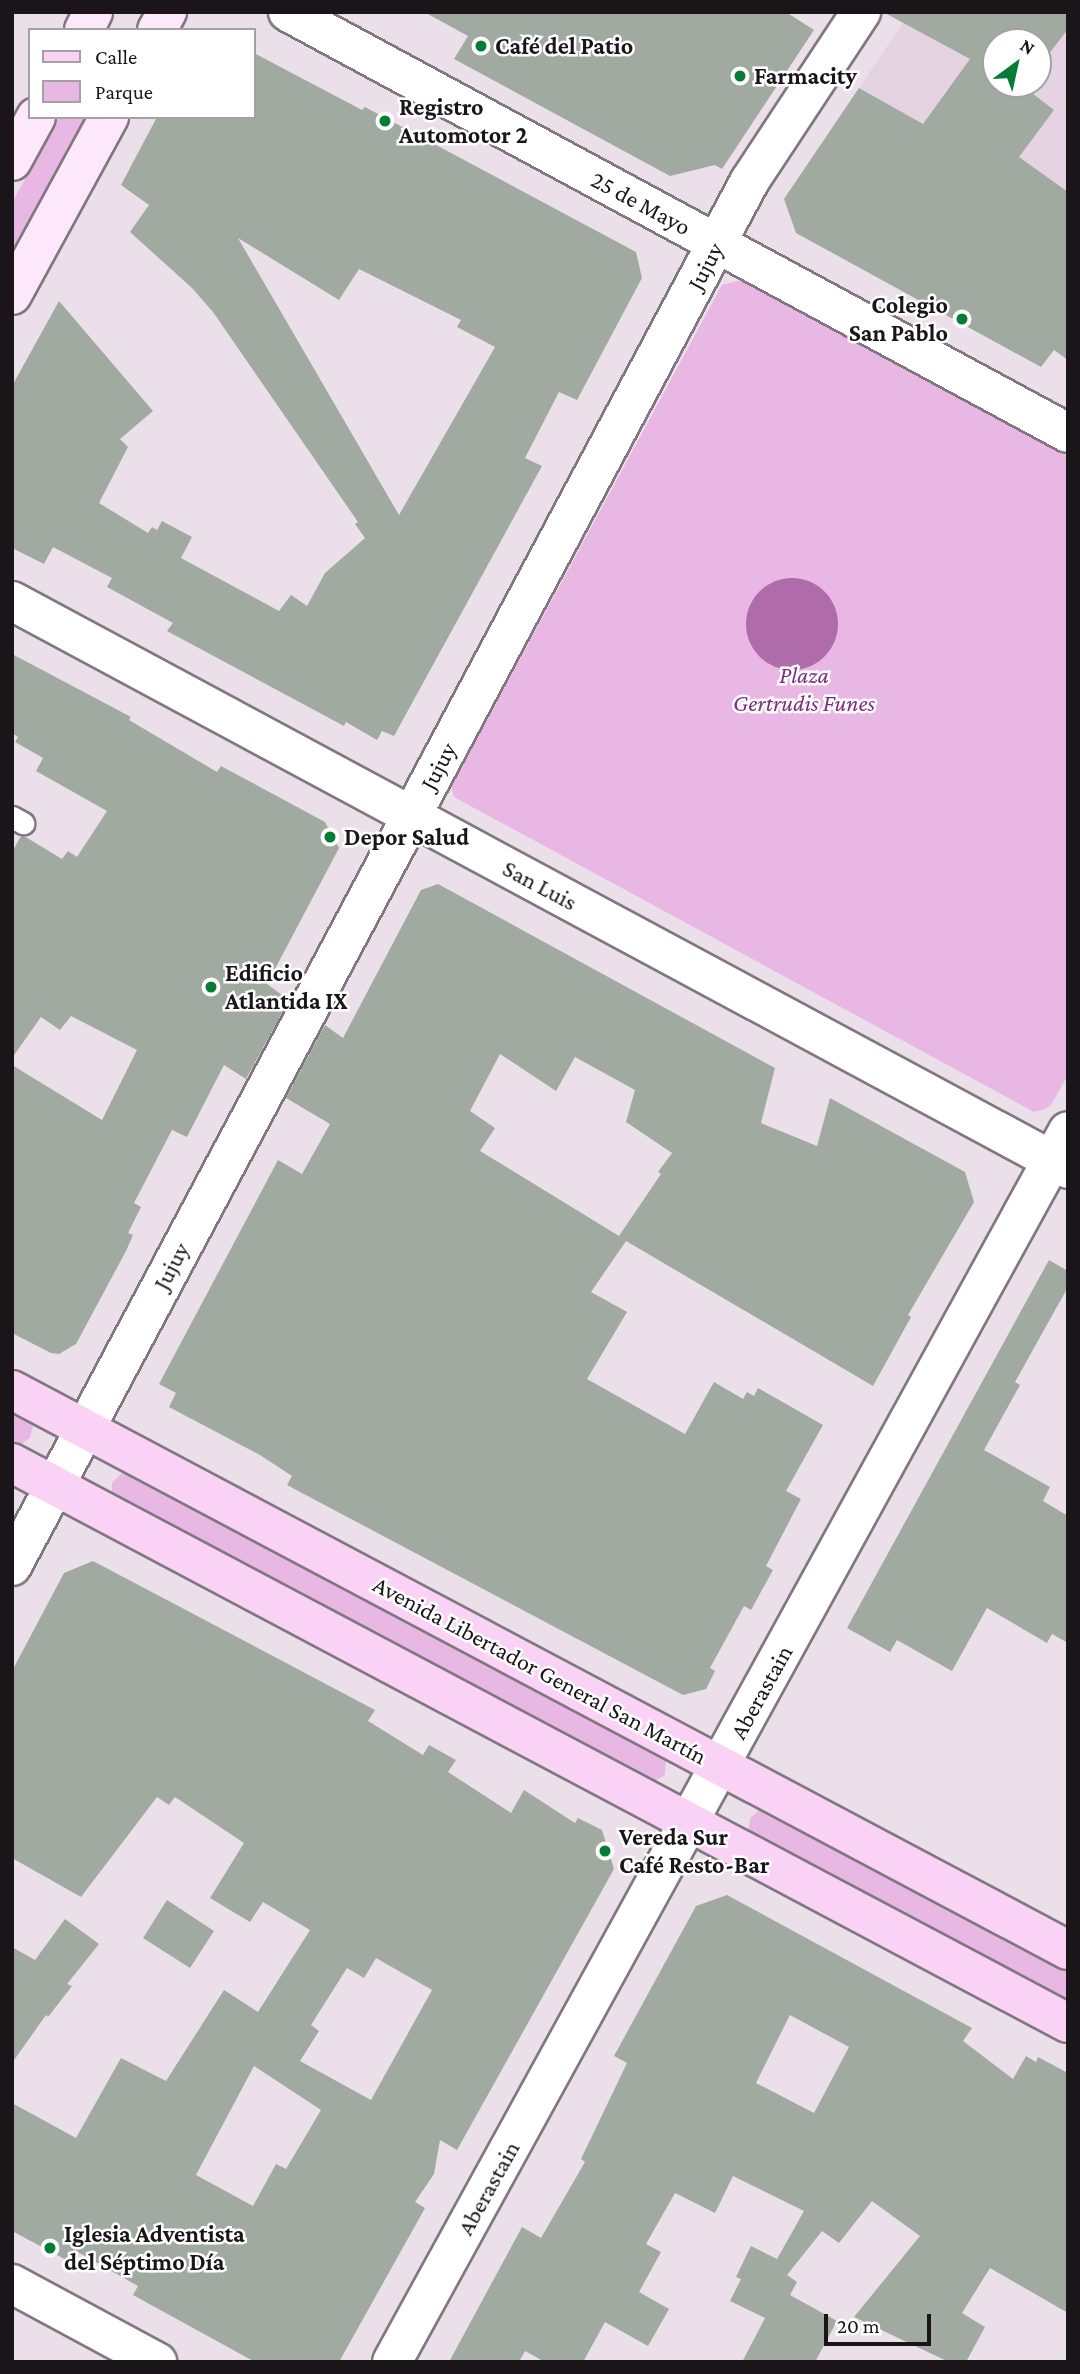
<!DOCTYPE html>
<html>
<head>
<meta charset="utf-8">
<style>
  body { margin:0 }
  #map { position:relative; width:1080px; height:2374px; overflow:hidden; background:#ebe0e9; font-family:"Crimson Pro",serif }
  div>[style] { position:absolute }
  .built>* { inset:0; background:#e5d3e2 }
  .green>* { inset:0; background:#e9b7e4 }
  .water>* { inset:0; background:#b06baa }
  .round { border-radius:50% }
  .building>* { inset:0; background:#a0aaa1 }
  .roads { filter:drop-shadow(2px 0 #80777f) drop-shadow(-2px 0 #80777f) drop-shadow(0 2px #80777f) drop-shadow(0 -2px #80777f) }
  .service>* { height:21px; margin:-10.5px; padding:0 10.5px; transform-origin:10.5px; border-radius:10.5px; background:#fff }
  .minor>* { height:38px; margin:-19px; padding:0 19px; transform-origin:19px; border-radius:19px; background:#fff }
  .secondary>* { height:38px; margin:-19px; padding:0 19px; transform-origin:19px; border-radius:19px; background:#fce8fa }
  .primary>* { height:38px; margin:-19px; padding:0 19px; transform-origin:19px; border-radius:19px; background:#fad2f5 }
  .dots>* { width:19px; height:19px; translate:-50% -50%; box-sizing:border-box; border:4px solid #fff; border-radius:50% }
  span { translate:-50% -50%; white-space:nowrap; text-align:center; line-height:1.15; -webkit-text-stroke:5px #fff; paint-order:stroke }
  .poi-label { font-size:24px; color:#191518; font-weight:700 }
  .left { translate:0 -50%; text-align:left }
  .right { translate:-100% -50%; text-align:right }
  .street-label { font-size:24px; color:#191518 }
  .park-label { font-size:24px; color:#7f2c7b; font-style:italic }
  .frame { position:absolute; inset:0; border:14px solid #191518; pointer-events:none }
  .legend { position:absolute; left:28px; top:28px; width:228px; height:91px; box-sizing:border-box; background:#fff; border:2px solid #a3a1a3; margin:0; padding:9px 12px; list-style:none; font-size:21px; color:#191518 }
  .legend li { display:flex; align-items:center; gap:14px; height:35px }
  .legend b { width:35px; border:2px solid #a3a1a3 }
  .north { position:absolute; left:982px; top:28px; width:70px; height:70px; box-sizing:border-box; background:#fff; border:2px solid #a3a1a3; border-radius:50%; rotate:33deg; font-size:19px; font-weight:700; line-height:28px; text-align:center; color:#191518 }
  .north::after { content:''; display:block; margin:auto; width:24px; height:32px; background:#047c34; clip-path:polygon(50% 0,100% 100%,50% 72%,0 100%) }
  .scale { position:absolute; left:824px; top:2314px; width:107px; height:32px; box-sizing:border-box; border:4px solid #191518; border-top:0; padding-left:9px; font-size:21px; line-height:24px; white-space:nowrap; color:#191518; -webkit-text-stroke:5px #fff; paint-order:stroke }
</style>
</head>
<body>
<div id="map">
  <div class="built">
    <div style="clip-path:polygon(evenodd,910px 12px,1068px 12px,1068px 303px,1026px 358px,796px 233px,784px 199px,910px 12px,996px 42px,1038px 42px,1038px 84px,996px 84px,996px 42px)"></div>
  </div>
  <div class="green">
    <div style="clip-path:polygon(59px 117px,87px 117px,12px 255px,12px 203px)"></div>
    <div style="clip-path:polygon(741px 280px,1068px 457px,1068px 1075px,1051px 1105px,1045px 1109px,1034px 1112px,454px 797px,451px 787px,722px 285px)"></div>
    <div style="clip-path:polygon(12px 1412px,33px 1426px,30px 1438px,20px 1445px,12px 1442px)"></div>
    <div style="clip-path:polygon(124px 1471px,666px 1759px,665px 1775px,653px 1782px,112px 1494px,112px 1483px)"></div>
    <div style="clip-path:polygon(761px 1809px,1068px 1972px,1068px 2002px,748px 1832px,750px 1818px)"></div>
  </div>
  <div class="water">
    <div class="round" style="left:746px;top:578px;width:92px;height:92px"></div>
  </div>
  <div class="building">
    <div style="clip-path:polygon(424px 12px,786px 12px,814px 30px,722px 169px,715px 165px,670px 176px,454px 59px,468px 36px)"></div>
    <div style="clip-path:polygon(883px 12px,1068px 12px,1068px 29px,1038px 68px,1038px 42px,996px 42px,996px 84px,1026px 84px,1024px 87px,1054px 110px,1019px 157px,1068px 192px,1068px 360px,1054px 350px,1041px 367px,796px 233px,784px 199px,859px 88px,923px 124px,970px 59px)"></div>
    <div style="clip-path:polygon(evenodd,254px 53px,362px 110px,365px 107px,636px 252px,642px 278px,577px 400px,559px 392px,525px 458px,542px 466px,394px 736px,382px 731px,377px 740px,346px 722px,344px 726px,167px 631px,173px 623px,107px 587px,112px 578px,53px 547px,44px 564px,12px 548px,12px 386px,59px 301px,153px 411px,120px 439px,128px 447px,99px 503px,148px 533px,152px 527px,157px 530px,162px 521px,192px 537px,181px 558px,279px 611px,291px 595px,307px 606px,325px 573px,365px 538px,355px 524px,358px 522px,213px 312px,192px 288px,130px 232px,149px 205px,121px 185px,157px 117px,254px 117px,254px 53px,238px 238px,339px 300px,359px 269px,461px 320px,457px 327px,495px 347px,399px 515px,238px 238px)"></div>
    <div style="clip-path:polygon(12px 654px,131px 717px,129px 720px,217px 772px,221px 766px,325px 822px,339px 848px,267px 984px,289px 1000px,246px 1079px,224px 1065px,187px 1137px,172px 1130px,134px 1203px,141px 1207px,128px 1233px,133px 1235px,126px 1251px,76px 1344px,59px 1354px,51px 1353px,12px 1333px,12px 1065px,102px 1120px,137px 1050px,71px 1016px,60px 1030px,41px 1017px,12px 1058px,12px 852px,21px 836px,24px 836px,62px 859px,68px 851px,77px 857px,107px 811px,36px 771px,43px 758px,15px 742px,18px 737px,12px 733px)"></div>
    <div style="clip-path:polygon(evenodd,438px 884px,775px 1068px,761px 1123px,817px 1146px,830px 1098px,965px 1172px,974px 1202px,908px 1315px,911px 1317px,873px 1386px,626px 1241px,591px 1292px,627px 1312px,587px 1379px,685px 1434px,714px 1382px,743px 1399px,747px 1392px,754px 1396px,758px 1388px,823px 1425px,786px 1491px,801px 1499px,766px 1566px,773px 1570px,751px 1610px,744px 1606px,710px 1668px,715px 1671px,706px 1689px,683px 1695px,287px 1485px,292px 1476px,260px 1455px,169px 1407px,176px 1393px,159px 1384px,278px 1160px,302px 1174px,330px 1124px,286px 1098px,325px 1025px,343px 1038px,421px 890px,438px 884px,500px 1054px,556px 1091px,575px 1057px,635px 1090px,626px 1122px,672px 1153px,658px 1172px,661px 1174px,619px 1236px,480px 1151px,495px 1128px,470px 1111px,500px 1054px)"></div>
    <div style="clip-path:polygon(1049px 1260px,1068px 1271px,1068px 1287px,1015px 1382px,1020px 1385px,984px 1450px,1050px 1487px,1043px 1501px,1068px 1516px,1068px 1643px,1052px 1634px,1047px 1643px,987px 1608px,952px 1671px,897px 1640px,890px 1652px,847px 1628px)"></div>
    <div style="clip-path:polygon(evenodd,93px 1561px,375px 1710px,368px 1721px,423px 1755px,429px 1745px,456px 1760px,448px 1772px,511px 1813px,524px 1790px,575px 1823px,578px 1818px,602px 1830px,614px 1869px,457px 2150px,440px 2140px,434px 2174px,415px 2202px,425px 2208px,339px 2362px,255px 2362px,133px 2295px,138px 2286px,76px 2251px,70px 2262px,12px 2231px,12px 2103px,76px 2138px,121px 2058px,166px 2081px,224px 1990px,258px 2012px,310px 1930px,263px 1902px,250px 1922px,210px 1898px,244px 1843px,175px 1797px,169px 1805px,157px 1797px,81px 1897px,12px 1858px,12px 1671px,64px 1573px,93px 1561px,376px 1958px,432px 1990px,371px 2100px,300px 2061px,319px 2031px,311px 2025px,347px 1968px,364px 1978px,376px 1958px,93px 1561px,254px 2066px,321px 2110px,286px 2169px,276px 2164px,253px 2206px,196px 2175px,254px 2066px)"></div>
    <div style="clip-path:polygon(evenodd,727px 1895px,972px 2028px,963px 2041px,1013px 2079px,1026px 2056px,1036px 2062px,1038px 2057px,1068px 2073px,1068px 2313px,990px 2268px,962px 2313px,985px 2327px,966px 2362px,949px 2362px,854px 2317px,920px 2236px,872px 2201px,839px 2243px,822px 2231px,787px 2275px,797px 2282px,790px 2295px,837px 2321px,815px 2362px,742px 2362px,765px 2318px,730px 2301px,741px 2279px,736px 2277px,751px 2246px,777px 2259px,804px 2211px,733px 2176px,715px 2213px,675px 2193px,646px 2244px,661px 2252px,639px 2292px,669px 2309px,648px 2346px,605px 2322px,583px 2362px,545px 2362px,525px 2351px,519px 2362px,449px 2362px,522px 2227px,541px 2238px,585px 2162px,581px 2159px,627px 2063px,614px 2056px,696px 1906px,727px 1895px,790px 2015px,849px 2047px,814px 2113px,756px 2083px,790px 2015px)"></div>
    <div style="clip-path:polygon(167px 1900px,214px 1931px,190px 1968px,143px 1938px)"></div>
    <div style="clip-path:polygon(65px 1919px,99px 1944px,67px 1984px,72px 1986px,48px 2017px,46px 2015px,12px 2063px,12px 1947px,35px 1960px)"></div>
  </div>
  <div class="roads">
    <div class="service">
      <div style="left:12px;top:817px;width:13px;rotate:29deg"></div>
    </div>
    <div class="minor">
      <div style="left:288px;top:12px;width:886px;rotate:28.36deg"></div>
      <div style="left:12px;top:601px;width:1199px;rotate:28.27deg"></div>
      <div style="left:12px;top:1566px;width:1568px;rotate:-61.96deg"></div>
      <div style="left:749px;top:182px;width:204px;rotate:-56.6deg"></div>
      <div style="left:12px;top:2284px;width:165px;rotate:28.3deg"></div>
      <div style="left:392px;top:2362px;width:1404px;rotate:-61.23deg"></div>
    </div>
    <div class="secondary">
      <div style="left:84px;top:30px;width:20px;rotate:-63deg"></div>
      <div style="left:157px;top:30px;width:21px;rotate:-61deg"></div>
      <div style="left:12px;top:161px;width:50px;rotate:-61.4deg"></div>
      <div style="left:12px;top:295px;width:203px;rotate:-61.4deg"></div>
    </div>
    <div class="primary">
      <div style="left:12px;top:1390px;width:1195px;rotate:27.94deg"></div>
      <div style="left:12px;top:1463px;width:1195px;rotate:27.94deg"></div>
    </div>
  </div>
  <div class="dots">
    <div style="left:481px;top:46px;background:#047c34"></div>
    <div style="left:740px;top:76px;background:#047c34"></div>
    <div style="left:385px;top:121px;background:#047c34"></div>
    <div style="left:962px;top:319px;background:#047c34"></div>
    <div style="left:330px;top:837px;background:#047c34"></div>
    <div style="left:211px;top:987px;background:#047c34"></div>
    <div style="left:605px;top:1851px;background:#047c34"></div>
    <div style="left:50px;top:2248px;background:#047c34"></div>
  </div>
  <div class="poi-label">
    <span class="left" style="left:495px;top:46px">Café del Patio</span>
    <span class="left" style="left:754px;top:76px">Farmacity</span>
    <span class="left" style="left:399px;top:121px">Registro<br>Automotor 2</span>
    <span class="right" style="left:948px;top:319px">Colegio<br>San Pablo</span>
    <span class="left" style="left:344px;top:837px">Depor Salud</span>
    <span class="left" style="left:225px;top:987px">Edificio<br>Atlantida IX</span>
    <span class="left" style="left:619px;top:1851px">Vereda Sur<br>Café Resto-Bar</span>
    <span class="left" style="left:64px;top:2248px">Iglesia Adventista<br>del Séptimo Día</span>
  </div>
  <div class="street-label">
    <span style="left:641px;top:203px;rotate:28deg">25 de Mayo</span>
    <span style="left:705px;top:266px;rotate:-62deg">Jujuy</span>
    <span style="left:438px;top:766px;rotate:-62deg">Jujuy</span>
    <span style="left:540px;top:885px;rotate:28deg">San Luis</span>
    <span style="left:171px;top:1266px;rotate:-62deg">Jujuy</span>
    <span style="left:540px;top:1670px;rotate:28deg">Avenida Libertador General San Martín</span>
    <span style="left:761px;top:1692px;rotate:-61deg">Aberastain</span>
    <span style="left:488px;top:2188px;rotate:-61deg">Aberastain</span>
  </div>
  <div class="park-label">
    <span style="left:804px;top:689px">Plaza<br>Gertrudis Funes</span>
  </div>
  <div class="frame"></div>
  <ul class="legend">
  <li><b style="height:9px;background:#fad2f5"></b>Calle</li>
  <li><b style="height:19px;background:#e9b7e4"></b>Parque</li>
  </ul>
  <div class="north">N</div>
  <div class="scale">20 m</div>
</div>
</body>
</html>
